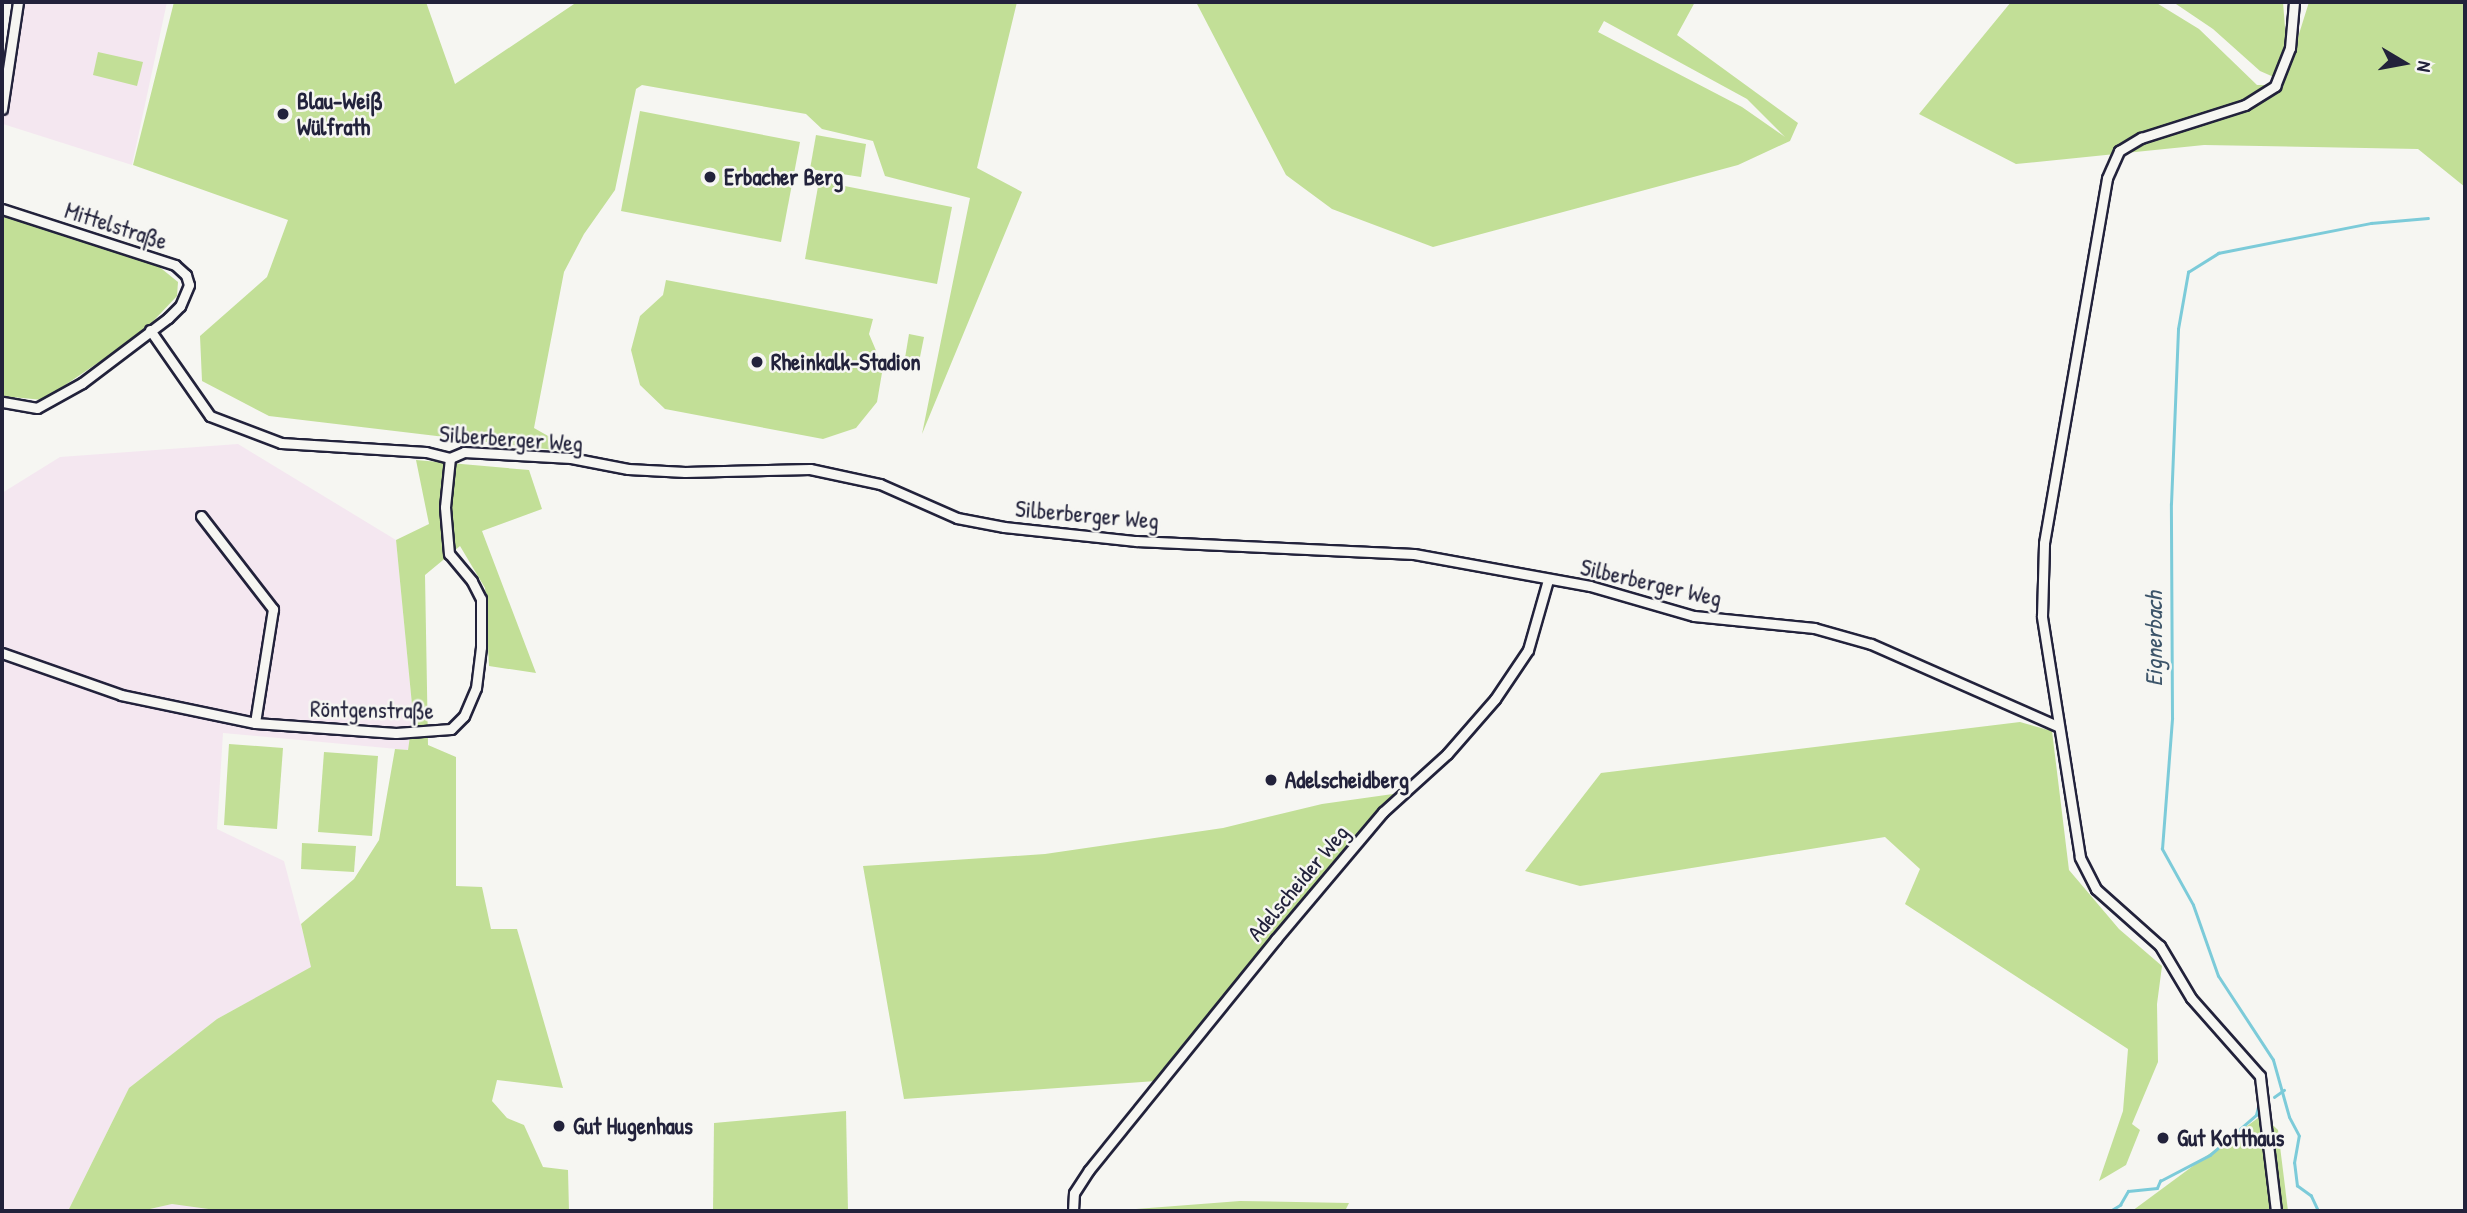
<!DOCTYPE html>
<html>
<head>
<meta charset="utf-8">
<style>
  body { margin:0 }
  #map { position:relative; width:2467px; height:1213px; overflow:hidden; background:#f6f6f2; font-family:"Patrick Hand",sans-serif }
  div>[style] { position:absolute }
  .built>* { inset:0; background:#f4e7f0 }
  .green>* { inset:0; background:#c2df97 }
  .stream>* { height:2.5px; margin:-1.25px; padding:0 1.25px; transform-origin:1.25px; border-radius:1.25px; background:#7ccbd9 }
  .roads { filter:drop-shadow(2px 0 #22223b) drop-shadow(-2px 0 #22223b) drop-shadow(0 2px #22223b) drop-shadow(0 -2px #22223b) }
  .minor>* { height:9px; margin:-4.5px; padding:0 4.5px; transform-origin:4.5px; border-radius:4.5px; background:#f6f6f2 }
  .dots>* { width:19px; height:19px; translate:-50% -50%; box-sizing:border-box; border:4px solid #f6f6f2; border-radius:50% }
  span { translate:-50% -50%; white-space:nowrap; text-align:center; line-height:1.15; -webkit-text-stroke:5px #f6f6f2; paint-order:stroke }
  .poi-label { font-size:23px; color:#22223b; font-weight:700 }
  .left { translate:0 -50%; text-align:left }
  .street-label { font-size:23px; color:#22223b }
  .water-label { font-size:24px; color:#3d556a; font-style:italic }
  .frame { position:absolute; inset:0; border:4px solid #22223b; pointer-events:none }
  .north { position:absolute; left:2369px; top:28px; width:70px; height:70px; -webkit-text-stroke:5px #f6f6f2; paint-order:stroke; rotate:100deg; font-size:19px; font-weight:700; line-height:28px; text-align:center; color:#22223b }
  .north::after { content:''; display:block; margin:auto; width:24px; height:32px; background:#22223b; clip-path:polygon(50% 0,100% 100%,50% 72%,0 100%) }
</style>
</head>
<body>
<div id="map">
  <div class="built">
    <div style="clip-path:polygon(22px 2px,167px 2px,132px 165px,3px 124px)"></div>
    <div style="clip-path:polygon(238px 444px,396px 540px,413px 715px,408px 750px,223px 733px,217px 829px,284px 861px,312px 967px,217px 1019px,129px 1088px,68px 1211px,2px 1211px,2px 493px,60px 457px)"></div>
    <div style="clip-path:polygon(172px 1204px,204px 1206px,223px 1211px,141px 1211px)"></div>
  </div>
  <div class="green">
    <div style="clip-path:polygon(174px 2px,426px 2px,455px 84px,577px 2px,1017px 2px,977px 168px,1022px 192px,922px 434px,970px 198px,885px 176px,873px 141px,822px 129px,806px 114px,642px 85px,636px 89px,615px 190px,584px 234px,564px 272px,534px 428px,564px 445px,563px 451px,269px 416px,202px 381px,200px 336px,267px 277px,288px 220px,133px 165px)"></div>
    <div style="clip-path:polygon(evenodd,1196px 2px,1695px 2px,1677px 35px,1798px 123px,1790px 141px,1738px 165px,1433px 247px,1332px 209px,1286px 175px,1196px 2px,1604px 21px,1747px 99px,1785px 137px,1742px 107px,1598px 32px,1604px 21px)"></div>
    <div style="clip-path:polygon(2011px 2px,2155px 2px,2199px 29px,2257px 85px,2283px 85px,2309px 2px,2465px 2px,2465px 187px,2418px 149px,2204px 145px,2016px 164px,1919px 114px)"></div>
    <div style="clip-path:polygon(2173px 2px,2283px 2px,2286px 40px,2276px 78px,2260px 71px,2213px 29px)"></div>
    <div style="clip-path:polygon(98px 52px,143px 62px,137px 86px,93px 75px)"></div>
    <div style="clip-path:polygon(640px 111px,800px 142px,781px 242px,621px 211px)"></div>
    <div style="clip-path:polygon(816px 135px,866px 144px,861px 177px,810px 169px)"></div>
    <div style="clip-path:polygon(819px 181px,952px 207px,937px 284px,805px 259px)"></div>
    <div style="clip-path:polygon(2px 216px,157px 265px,178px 282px,177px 296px,142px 333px,43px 400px,2px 396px)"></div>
    <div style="clip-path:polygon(666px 280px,873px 319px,869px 334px,883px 367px,877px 402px,856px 428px,823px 439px,665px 409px,640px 385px,631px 350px,640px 316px,663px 295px)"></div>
    <div style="clip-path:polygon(909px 334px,924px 337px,918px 367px,904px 364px)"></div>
    <div style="clip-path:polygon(416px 460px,529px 470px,542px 509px,482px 531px,536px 673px,489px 666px,485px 588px,460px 546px,425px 575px,428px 745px,456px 757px,456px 886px,482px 887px,491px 929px,517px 929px,563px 1088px,497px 1080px,492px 1101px,507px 1118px,524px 1125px,543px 1167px,568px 1170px,569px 1211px,223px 1211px,172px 1204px,141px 1211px,68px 1211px,129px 1088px,217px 1019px,311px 967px,301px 924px,354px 879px,379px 840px,395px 749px,408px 750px,413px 715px,396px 540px,429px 524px)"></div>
    <div style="clip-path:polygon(2020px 722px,2052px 731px,2069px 870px,2119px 929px,2162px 966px,2157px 1004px,2158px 1062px,2132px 1124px,2140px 1130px,2126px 1165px,2099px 1181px,2123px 1111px,2128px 1049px,1905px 904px,1920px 869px,1885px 837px,1580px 886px,1525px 871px,1601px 773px)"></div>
    <div style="clip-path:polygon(229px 744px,283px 748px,277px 829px,224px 825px)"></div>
    <div style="clip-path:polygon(324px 752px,378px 756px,372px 836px,318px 832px)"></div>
    <div style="clip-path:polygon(1400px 793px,1156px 1081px,904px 1099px,863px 866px,1045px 854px,1223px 828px,1322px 804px)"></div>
    <div style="clip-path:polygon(302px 843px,356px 846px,354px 872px,301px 869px)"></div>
    <div style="clip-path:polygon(846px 1111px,848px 1211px,713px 1211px,714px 1123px)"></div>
    <div style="clip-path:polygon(2262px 1115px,2278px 1130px,2288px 1211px,2132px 1211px)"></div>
    <div style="clip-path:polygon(1240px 1201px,1349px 1203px,1345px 1211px,1110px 1211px)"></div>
  </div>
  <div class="stream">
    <div style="left:2274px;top:1097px;width:12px;rotate:-35deg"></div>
    <div style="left:2110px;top:1211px;width:12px;rotate:-31deg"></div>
    <div style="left:2120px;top:1205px;width:16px;rotate:-60deg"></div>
    <div style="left:2128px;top:1191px;width:29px;rotate:-6deg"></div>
    <div style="left:2157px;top:1188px;width:8px;rotate:-67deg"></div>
    <div style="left:2160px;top:1181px;width:56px;rotate:-27.5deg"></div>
    <div style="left:2210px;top:1155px;width:61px;rotate:-41deg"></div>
    <div style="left:2256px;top:1115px;width:12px;rotate:-76deg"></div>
    <div style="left:2318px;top:1211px;width:17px;rotate:-115deg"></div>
    <div style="left:2311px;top:1196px;width:17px;rotate:-144deg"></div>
    <div style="left:2297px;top:1186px;width:23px;rotate:-97deg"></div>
    <div style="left:2294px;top:1163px;width:27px;rotate:-80deg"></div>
    <div style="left:2299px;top:1136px;width:21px;rotate:-118deg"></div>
    <div style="left:2289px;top:1117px;width:59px;rotate:-105.7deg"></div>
    <div style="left:2273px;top:1060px;width:100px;rotate:-123.2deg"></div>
    <div style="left:2218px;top:976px;width:75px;rotate:-109.4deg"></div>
    <div style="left:2193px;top:905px;width:64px;rotate:-119deg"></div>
    <div style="left:2162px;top:849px;width:131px;rotate:-85.6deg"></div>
    <div style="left:2172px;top:718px;width:214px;rotate:-90.3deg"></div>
    <div style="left:2171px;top:504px;width:175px;rotate:-87.7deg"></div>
    <div style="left:2178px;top:329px;width:58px;rotate:-80deg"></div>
    <div style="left:2188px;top:272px;width:36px;rotate:-32deg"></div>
    <div style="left:2218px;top:253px;width:156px;rotate:-11.1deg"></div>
    <div style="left:2371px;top:223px;width:57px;rotate:-5deg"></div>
  </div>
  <div class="roads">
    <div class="minor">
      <div style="left:2px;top:109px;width:108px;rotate:-81.5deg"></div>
      <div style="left:2px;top:209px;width:182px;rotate:17.9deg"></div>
      <div style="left:175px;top:265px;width:15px;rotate:42deg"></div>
      <div style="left:186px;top:275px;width:10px;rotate:73deg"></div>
      <div style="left:189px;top:285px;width:23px;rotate:113deg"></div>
      <div style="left:180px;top:306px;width:17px;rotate:135deg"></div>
      <div style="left:168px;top:318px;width:108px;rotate:142.9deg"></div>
      <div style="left:82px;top:383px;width:51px;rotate:150.9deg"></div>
      <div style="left:37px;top:408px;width:36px;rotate:-170deg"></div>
      <div style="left:150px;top:330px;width:105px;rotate:55.1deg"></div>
      <div style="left:210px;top:416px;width:76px;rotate:20.8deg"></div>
      <div style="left:281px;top:443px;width:145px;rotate:3.6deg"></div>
      <div style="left:426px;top:452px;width:25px;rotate:14deg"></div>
      <div style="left:450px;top:458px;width:15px;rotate:-23deg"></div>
      <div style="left:464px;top:452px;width:107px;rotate:3.2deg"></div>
      <div style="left:571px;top:458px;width:58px;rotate:10.9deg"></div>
      <div style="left:628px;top:469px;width:57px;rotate:3deg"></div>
      <div style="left:685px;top:472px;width:125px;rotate:-1.4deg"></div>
      <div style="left:810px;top:469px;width:72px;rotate:12.1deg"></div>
      <div style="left:880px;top:484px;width:84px;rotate:23.8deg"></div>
      <div style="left:957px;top:518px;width:48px;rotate:10.8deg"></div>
      <div style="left:1004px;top:527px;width:133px;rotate:6.1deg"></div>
      <div style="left:1136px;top:541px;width:278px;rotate:2.7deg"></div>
      <div style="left:1414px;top:554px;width:179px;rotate:10.3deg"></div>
      <div style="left:1590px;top:586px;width:108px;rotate:16.1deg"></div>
      <div style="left:1694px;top:616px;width:121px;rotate:5.7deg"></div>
      <div style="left:1814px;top:628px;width:59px;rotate:15.7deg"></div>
      <div style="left:1871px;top:644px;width:203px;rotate:23.8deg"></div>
      <div style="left:201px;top:516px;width:118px;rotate:52.3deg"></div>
      <div style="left:273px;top:609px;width:115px;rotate:99deg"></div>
      <div style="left:2px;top:653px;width:126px;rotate:19.4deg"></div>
      <div style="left:121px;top:695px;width:137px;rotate:11.8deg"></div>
      <div style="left:255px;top:723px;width:141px;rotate:4.1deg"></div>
      <div style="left:396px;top:733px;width:55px;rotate:-4.2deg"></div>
      <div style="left:451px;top:729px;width:18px;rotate:-45deg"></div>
      <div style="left:464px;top:716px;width:30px;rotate:-67deg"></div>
      <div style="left:476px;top:688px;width:41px;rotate:-83deg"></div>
      <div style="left:481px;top:647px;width:48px;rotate:-90deg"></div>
      <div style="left:481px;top:599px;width:20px;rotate:-117deg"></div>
      <div style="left:472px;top:581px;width:35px;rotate:-130deg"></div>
      <div style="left:449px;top:554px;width:47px;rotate:-94.9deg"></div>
      <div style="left:445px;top:507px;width:49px;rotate:-84.2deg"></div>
      <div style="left:1073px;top:1211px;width:18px;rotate:-87deg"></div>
      <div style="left:1074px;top:1193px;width:27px;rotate:-57deg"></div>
      <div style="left:1089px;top:1170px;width:297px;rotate:-51deg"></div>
      <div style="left:1276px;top:939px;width:166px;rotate:-49.9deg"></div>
      <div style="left:1383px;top:812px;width:86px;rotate:-42.2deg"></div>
      <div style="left:1447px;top:754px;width:73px;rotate:-48.9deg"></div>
      <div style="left:1495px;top:699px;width:59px;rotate:-56deg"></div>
      <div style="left:1528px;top:650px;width:73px;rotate:-74.1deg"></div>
      <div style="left:2276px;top:1211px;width:136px;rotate:-96.8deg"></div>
      <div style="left:2260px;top:1076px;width:104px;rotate:-131.5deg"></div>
      <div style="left:2191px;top:998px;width:61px;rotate:-120.8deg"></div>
      <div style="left:2160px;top:946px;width:86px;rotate:-138.3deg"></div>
      <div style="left:2096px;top:889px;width:36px;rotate:-117deg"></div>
      <div style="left:2080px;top:857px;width:244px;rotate:-99deg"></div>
      <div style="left:2042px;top:616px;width:73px;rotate:-88.4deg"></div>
      <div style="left:2044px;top:543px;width:370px;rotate:-80.2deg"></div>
      <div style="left:2107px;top:178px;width:30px;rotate:-66deg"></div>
      <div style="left:2119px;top:151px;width:26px;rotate:-31deg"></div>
      <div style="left:2141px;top:138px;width:109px;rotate:-17.6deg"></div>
      <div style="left:2245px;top:105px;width:36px;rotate:-32deg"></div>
      <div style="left:2275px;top:86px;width:41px;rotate:-68.5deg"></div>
      <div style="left:2290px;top:48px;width:46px;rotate:-85deg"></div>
    </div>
  </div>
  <div class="dots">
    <div style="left:283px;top:114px;background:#22223b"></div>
    <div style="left:710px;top:177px;background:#22223b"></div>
    <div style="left:757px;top:362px;background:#22223b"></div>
    <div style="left:1271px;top:780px;background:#22223b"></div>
    <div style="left:559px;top:1126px;background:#22223b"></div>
    <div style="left:2163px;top:1138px;background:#22223b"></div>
  </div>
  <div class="poi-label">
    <span class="left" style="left:297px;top:114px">Blau-Weiß<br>Wülfrath</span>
    <span class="left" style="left:724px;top:177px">Erbacher Berg</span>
    <span class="left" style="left:771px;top:362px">Rheinkalk-Stadion</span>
    <span class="left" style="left:1285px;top:780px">Adelscheidberg</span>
    <span class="left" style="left:573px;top:1126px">Gut Hugenhaus</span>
    <span class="left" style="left:2177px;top:1138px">Gut Kotthaus</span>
  </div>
  <div class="street-label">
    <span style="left:116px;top:226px;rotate:18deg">Mittelstraße</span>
    <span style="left:511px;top:439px;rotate:4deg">Silberberger Weg</span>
    <span style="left:1087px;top:515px;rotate:5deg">Silberberger Weg</span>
    <span style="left:1651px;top:583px;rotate:13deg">Silberberger Weg</span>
    <span style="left:372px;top:710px;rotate:1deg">Röntgenstraße</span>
    <span style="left:1298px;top:883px;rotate:-50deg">Adelscheider Weg</span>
  </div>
  <div class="water-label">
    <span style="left:2154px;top:639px;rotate:-90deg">Eignerbach</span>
  </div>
  <div class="frame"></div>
  <div class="north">N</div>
</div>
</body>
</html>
